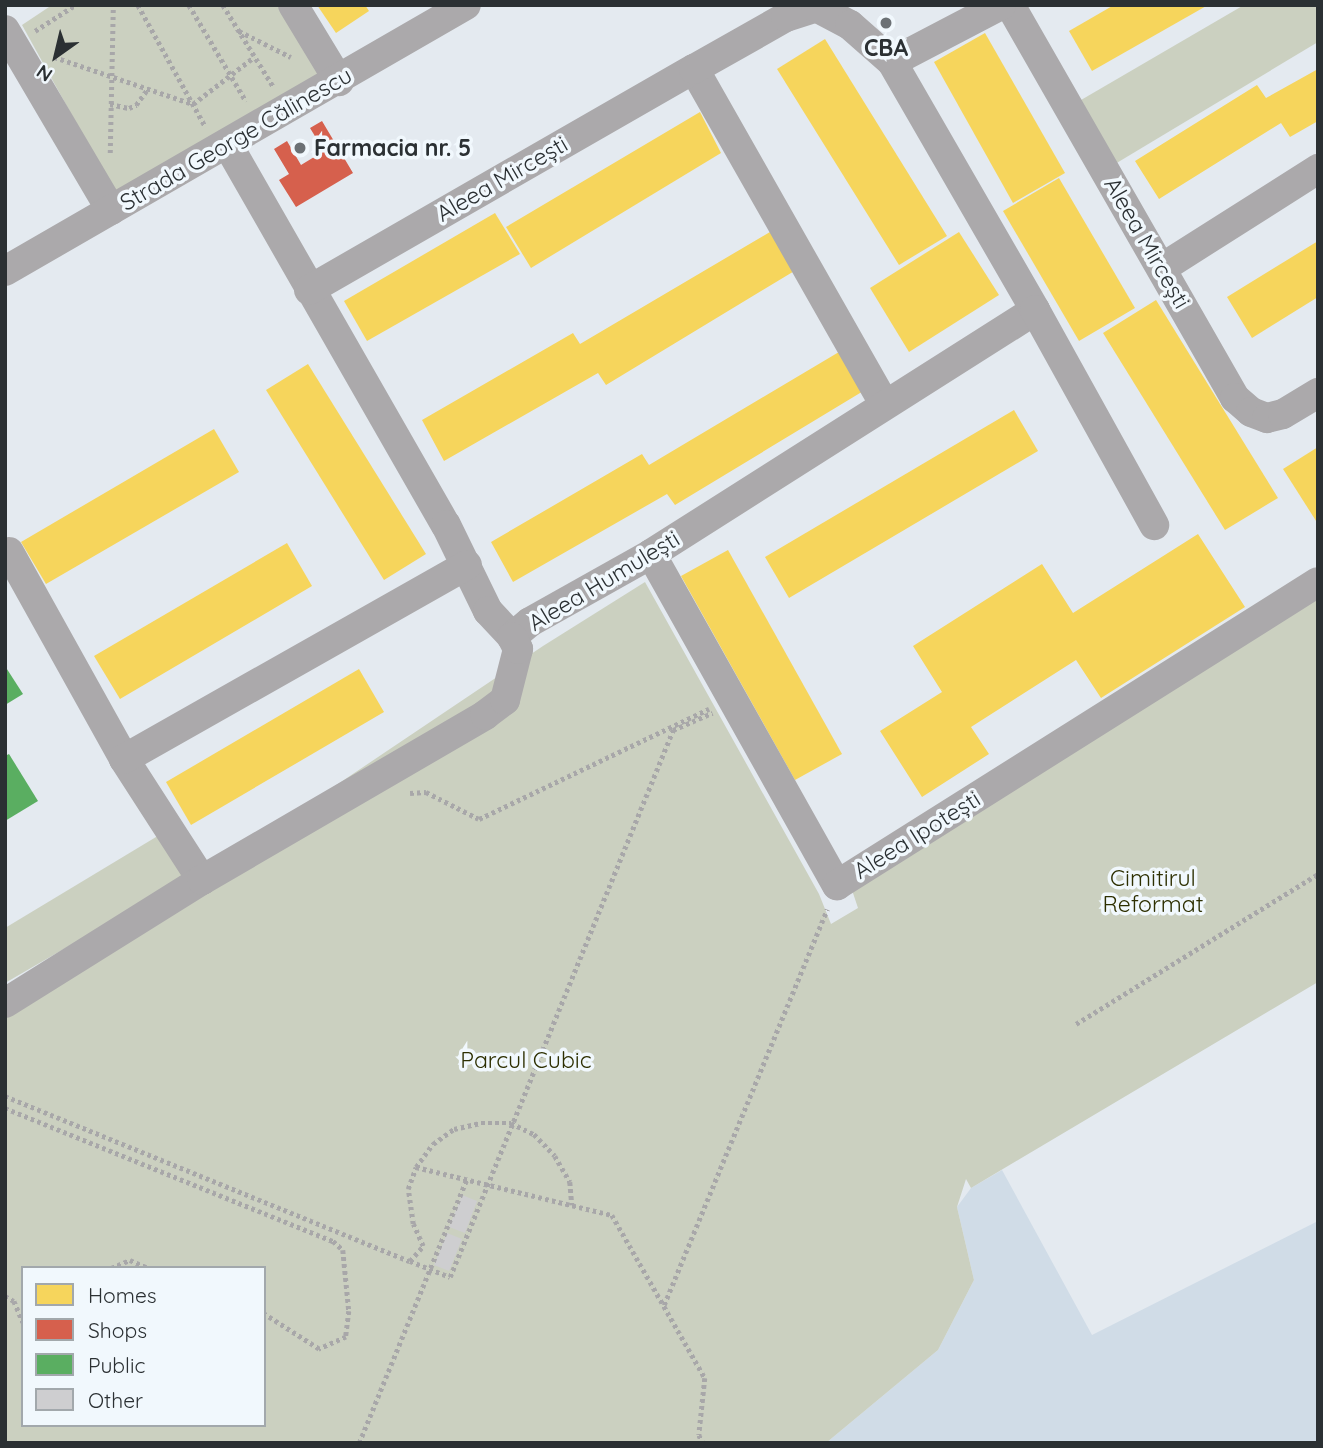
<!DOCTYPE html>
<html>
<head>
<meta charset="utf-8">
<style>
  body { margin:0 }
  #map { position:relative; width:1323px; height:1448px; overflow:hidden; background:#e4eaf0; font-family:Quicksand,sans-serif }
  div>[style] { position:absolute }
  .built>* { inset:0; background:#d0dce7 }
  .green>* { inset:0; background:#cbd0c0 }
  .homes>* { inset:0; background:#f6d55c }
  .shops>* { inset:0; background:#d6604d }
  .public>* { inset:0; background:#5aae61 }
  .building>* { inset:0; background:#ceced0 }
  .path>* { height:4.5px; margin-top:-2.25px; transform-origin:0; background:repeating-linear-gradient(90deg,#a8a7a9 0 3.5px,transparent 0 7px) }
  .minor>* { height:30px; margin:-15px; padding:0 15px; transform-origin:15px; border-radius:15px; background:#aba9ab }
  .dots>* { width:19px; height:19px; translate:-50% -50%; box-sizing:border-box; border:4px solid #f1f8fd; border-radius:50% }
  span { translate:-50% -50%; white-space:nowrap; text-align:center; line-height:1.15; -webkit-text-stroke:7px #f1f8fd; paint-order:stroke }
  .poi-label { font-size:23px; color:#2b3033; font-weight:700 }
  .left { translate:0 -50%; text-align:left }
  .street-label { font-size:23px; color:#2b3033 }
  .park-label { font-size:23px; color:#2d2f01 }
  .frame { position:absolute; inset:0; border:7px solid #2b3033; pointer-events:none }
  .legend { position:absolute; left:21px; top:1266px; width:245px; height:161px; box-sizing:border-box; background:#f1f8fd; border:2px solid #a2a8ac; margin:0; padding:9px 12px; list-style:none; font-size:21px; color:#2b3033 }
  .legend li { display:flex; align-items:center; gap:14px; height:35px }
  .legend b { width:35px; border:2px solid #a2a8ac }
  .north { position:absolute; left:21px; top:21px; width:70px; height:70px; -webkit-text-stroke:5px #f1f8fd; paint-order:stroke; rotate:214deg; font-size:19px; font-weight:700; line-height:28px; text-align:center; color:#2b3033 }
  .north::after { content:''; display:block; margin:auto; width:24px; height:32px; background:#2b3033; clip-path:polygon(50% 0,100% 100%,50% 72%,0 100%) }
</style>
</head>
<body>
<div id="map">
  <div class="built">
    <div style="clip-path:polygon(1002px 1170px,1092px 1335px,1318px 1221px,1318px 1443px,826px 1443px,938px 1350px,974px 1280px,957px 1207px,971px 1188px)"></div>
  </div>
  <div class="green">
    <div style="clip-path:polygon(52px 5px,285px 5px,326px 76px,116px 195px,22px 25px)"></div>
    <div style="clip-path:polygon(1244px 5px,1318px 5px,1318px 42px,1105px 170px,1069px 107px)"></div>
    <div style="clip-path:polygon(evenodd,645px 582px,819px 894px,831px 924px,858px 908px,852px 890px,1318px 597px,1318px 982px,971px 1188px,966px 1179px,957px 1207px,974px 1280px,938px 1350px,826px 1443px,5px 1443px,5px 1008px,543px 646px,645px 582px,23px 1268px,264px 1268px,264px 1425px,23px 1425px,23px 1268px)"></div>
    <div style="clip-path:polygon(161px 834px,190px 876px,5px 983px,5px 928px)"></div>
  </div>
  <div class="homes">
    <div style="clip-path:polygon(317px 5px,365px 5px,369px 11px,336px 33px)"></div>
    <div style="clip-path:polygon(1114px 5px,1208px 5px,1092px 71px,1069px 31px)"></div>
    <div style="clip-path:polygon(985px 33px,1065px 173px,1013px 203px,934px 62px)"></div>
    <div style="clip-path:polygon(825px 39px,947px 236px,899px 265px,777px 69px)"></div>
    <div style="clip-path:polygon(1318px 69px,1318px 121px,1290px 137px,1281px 123px,1159px 199px,1135px 161px,1257px 85px,1266px 98px)"></div>
    <div style="clip-path:polygon(700px 112px,721px 153px,531px 268px,506px 227px)"></div>
    <div style="clip-path:polygon(1059px 178px,1135px 308px,1079px 341px,1003px 211px)"></div>
    <div style="clip-path:polygon(495px 213px,520px 254px,367px 341px,344px 301px)"></div>
    <div style="clip-path:polygon(775px 229px,796px 270px,606px 385px,598px 373px,444px 461px,422px 420px,573px 333px,580px 344px)"></div>
    <div style="clip-path:polygon(959px 232px,999px 295px,909px 352px,870px 288px)"></div>
    <div style="clip-path:polygon(1318px 241px,1318px 297px,1252px 338px,1227px 297px)"></div>
    <div style="clip-path:polygon(1156px 300px,1278px 498px,1225px 530px,1103px 333px)"></div>
    <div style="clip-path:polygon(844px 349px,865px 390px,675px 505px,667px 494px,513px 582px,491px 542px,642px 454px,649px 465px)"></div>
    <div style="clip-path:polygon(308px 364px,426px 554px,384px 580px,266px 390px)"></div>
    <div style="clip-path:polygon(1014px 410px,1038px 451px,789px 598px,765px 557px)"></div>
    <div style="clip-path:polygon(214px 429px,239px 472px,46px 584px,21px 542px)"></div>
    <div style="clip-path:polygon(1318px 447px,1318px 524px,1283px 469px)"></div>
    <div style="clip-path:polygon(1198px 534px,1245px 607px,1101px 698px,1076px 660px,971px 727px,989px 754px,922px 797px,880px 731px,942px 692px,913px 646px,1042px 564px,1073px 613px)"></div>
    <div style="clip-path:polygon(287px 543px,312px 586px,120px 699px,94px 656px)"></div>
    <div style="clip-path:polygon(728px 550px,842px 754px,795px 780px,681px 576px)"></div>
    <div style="clip-path:polygon(359px 669px,384px 712px,191px 825px,166px 782px)"></div>
  </div>
  <div class="shops">
    <div style="clip-path:polygon(322px 121px,353px 173px,296px 207px,279px 180px,289px 174px,274px 149px,287px 141px,301px 165px,324px 151px,310px 128px)"></div>
  </div>
  <div class="public">
    <div style="clip-path:polygon(5px 666px,23px 694px,5px 705px)"></div>
    <div style="clip-path:polygon(9px 754px,38px 801px,5px 821px,5px 756px)"></div>
  </div>
  <div class="building">
    <div style="clip-path:polygon(462px 1195px,477px 1201px,465px 1233px,449px 1227px)"></div>
    <div style="clip-path:polygon(447px 1233px,462px 1239px,449px 1271px,434px 1265px)"></div>
  </div>
  <div class="path">
    <div style="left:138px;top:5px;width:138px;rotate:61deg"></div>
    <div style="left:189px;top:5px;width:112px;rotate:59.3deg"></div>
    <div style="left:223px;top:5px;width:95px;rotate:58.3deg"></div>
    <div style="left:35px;top:31px;width:48px;rotate:-33deg"></div>
    <div style="left:239px;top:31px;width:58px;rotate:26.6deg"></div>
    <div style="left:54px;top:57px;width:147px;rotate:18.7deg"></div>
    <div style="left:193px;top:104px;width:77px;rotate:-37.6deg"></div>
    <div style="left:110px;top:104px;width:19px;rotate:12deg"></div>
    <div style="left:129px;top:108px;width:8px;rotate:-23deg"></div>
    <div style="left:136px;top:105px;width:19px;rotate:-54deg"></div>
    <div style="left:110px;top:153px;width:148px;rotate:-88.8deg"></div>
    <div style="left:410px;top:793px;width:16px;rotate:-4deg"></div>
    <div style="left:426px;top:792px;width:59px;rotate:27deg"></div>
    <div style="left:479px;top:819px;width:255px;rotate:-25.6deg"></div>
    <div style="left:1076px;top:1024px;width:285px;rotate:-31.8deg"></div>
    <div style="left:5px;top:1096px;width:437px;rotate:22.2deg"></div>
    <div style="left:410px;top:1261px;width:20px;rotate:-49deg"></div>
    <div style="left:423px;top:1246px;width:24px;rotate:-114deg"></div>
    <div style="left:413px;top:1224px;width:35px;rotate:-98deg"></div>
    <div style="left:408px;top:1189px;width:23px;rotate:-70deg"></div>
    <div style="left:416px;top:1167px;width:202px;rotate:13.8deg"></div>
    <div style="left:612px;top:1215px;width:188px;rotate:60.3deg"></div>
    <div style="left:705px;top:1378px;width:57px;rotate:96deg"></div>
    <div style="left:699px;top:1435px;width:9px;rotate:63deg"></div>
    <div style="left:5px;top:1108px;width:354px;rotate:22.1deg"></div>
    <div style="left:333px;top:1241px;width:13px;rotate:42deg"></div>
    <div style="left:343px;top:1250px;width:61px;rotate:84.4deg"></div>
    <div style="left:349px;top:1311px;width:26px;rotate:97deg"></div>
    <div style="left:346px;top:1337px;width:30px;rotate:156deg"></div>
    <div style="left:319px;top:1349px;width:65px;rotate:-147.5deg"></div>
    <div style="left:416px;top:1167px;width:29px;rotate:-54deg"></div>
    <div style="left:433px;top:1144px;width:26px;rotate:-36deg"></div>
    <div style="left:454px;top:1129px;width:28px;rotate:-13deg"></div>
    <div style="left:481px;top:1123px;width:30px"></div>
    <div style="left:511px;top:1123px;width:25px;rotate:26deg"></div>
    <div style="left:534px;top:1134px;width:30px;rotate:46deg"></div>
    <div style="left:555px;top:1156px;width:30px;rotate:60deg"></div>
    <div style="left:570px;top:1182px;width:23px;rotate:85deg"></div>
    <div style="left:410px;top:1261px;width:43px;rotate:21.8deg"></div>
    <div style="left:450px;top:1277px;width:591px;rotate:-67.82deg"></div>
    <div style="left:673px;top:730px;width:43px;rotate:-23.6deg"></div>
    <div style="left:111px;top:1268px;width:21px;rotate:-23deg"></div>
    <div style="left:130px;top:1260px;width:20px;rotate:24deg"></div>
    <div style="left:5px;top:1296px;width:10px;rotate:29deg"></div>
    <div style="left:14px;top:1301px;width:23px;rotate:67deg"></div>
    <div style="left:664px;top:1305px;width:428px;rotate:-67.6deg"></div>
    <div style="left:359px;top:1443px;width:285px;rotate:-67.8deg"></div>
  </div>
  <div class="minor">
    <div style="left:293px;top:5px;width:89px;rotate:58.8deg"></div>
    <div style="left:1010px;top:5px;width:453px;rotate:60.2deg"></div>
    <div style="left:1235px;top:398px;width:21px;rotate:41deg"></div>
    <div style="left:1251px;top:412px;width:17px;rotate:21deg"></div>
    <div style="left:1267px;top:418px;width:16px;rotate:-14deg"></div>
    <div style="left:1283px;top:414px;width:41px;rotate:-31deg"></div>
    <div style="left:5px;top:30px;width:209px;rotate:59.5deg"></div>
    <div style="left:892px;top:62px;width:123px;rotate:-27.6deg"></div>
    <div style="left:694px;top:69px;width:385px;rotate:60.4deg"></div>
    <div style="left:228px;top:145px;width:438px;rotate:60.2deg"></div>
    <div style="left:446px;top:525px;width:96px;rotate:64deg"></div>
    <div style="left:488px;top:611px;width:35px;rotate:47deg"></div>
    <div style="left:512px;top:637px;width:23px;rotate:-40deg"></div>
    <div style="left:530px;top:622px;width:139px;rotate:-29.3deg"></div>
    <div style="left:651px;top:554px;width:455px;rotate:-32.4deg"></div>
    <div style="left:1162px;top:268px;width:185px;rotate:-32.4deg"></div>
    <div style="left:5px;top:271px;width:532px;rotate:-29.99deg"></div>
    <div style="left:309px;top:290px;width:444px;rotate:-29.9deg"></div>
    <div style="left:694px;top:69px;width:106px;rotate:-29.5deg"></div>
    <div style="left:786px;top:17px;width:32px;rotate:-18deg"></div>
    <div style="left:816px;top:7px;width:38px;rotate:28deg"></div>
    <div style="left:850px;top:25px;width:56px;rotate:41.4deg"></div>
    <div style="left:892px;top:62px;width:286px;rotate:60deg"></div>
    <div style="left:1035px;top:310px;width:246px;rotate:61deg"></div>
    <div style="left:9px;top:552px;width:237px;rotate:60.9deg"></div>
    <div style="left:124px;top:759px;width:144px;rotate:57.2deg"></div>
    <div style="left:651px;top:554px;width:380px;rotate:60.7deg"></div>
    <div style="left:837px;top:885px;width:568px;rotate:-32.21deg"></div>
    <div style="left:124px;top:759px;width:394px;rotate:-29.5deg"></div>
    <div style="left:5px;top:1003px;width:232px;rotate:-32deg"></div>
    <div style="left:202px;top:880px;width:328px;rotate:-30.2deg"></div>
    <div style="left:485px;top:715px;width:25px;rotate:-37deg"></div>
    <div style="left:505px;top:700px;width:53px;rotate:-75.7deg"></div>
    <div style="left:518px;top:649px;width:13px;rotate:-117deg"></div>
  </div>
  <div class="dots">
    <div style="left:886px;top:23px;background:#6c7175"></div>
    <div style="left:300px;top:148px;background:#6c7175"></div>
  </div>
  <div class="poi-label">
    <span style="left:886px;top:48px">CBA</span>
    <span class="left" style="left:314px;top:148px">Farmacia nr. 5</span>
  </div>
  <div class="street-label">
    <span style="left:236px;top:139px;rotate:-30deg">Strada George Călinescu</span>
    <span style="left:502px;top:179px;rotate:-30deg">Aleea Mircești</span>
    <span style="left:1147px;top:243px;rotate:60deg">Aleea Mircești</span>
    <span style="left:604px;top:581px;rotate:-31deg">Aleea Humulești</span>
    <span style="left:917px;top:835px;rotate:-32deg">Aleea Ipotești</span>
  </div>
  <div class="park-label">
    <span style="left:1153px;top:891px">Cimitirul<br>Reformat</span>
    <span style="left:526px;top:1060px">Parcul Cubic</span>
  </div>
  <div class="frame"></div>
  <ul class="legend">
  <li><b style="height:19px;background:#f6d55c"></b>Homes</li>
  <li><b style="height:19px;background:#d6604d"></b>Shops</li>
  <li><b style="height:19px;background:#5aae61"></b>Public</li>
  <li><b style="height:19px;background:#ceced0"></b>Other</li>
  </ul>
  <div class="north">N</div>
</div>
</body>
</html>
